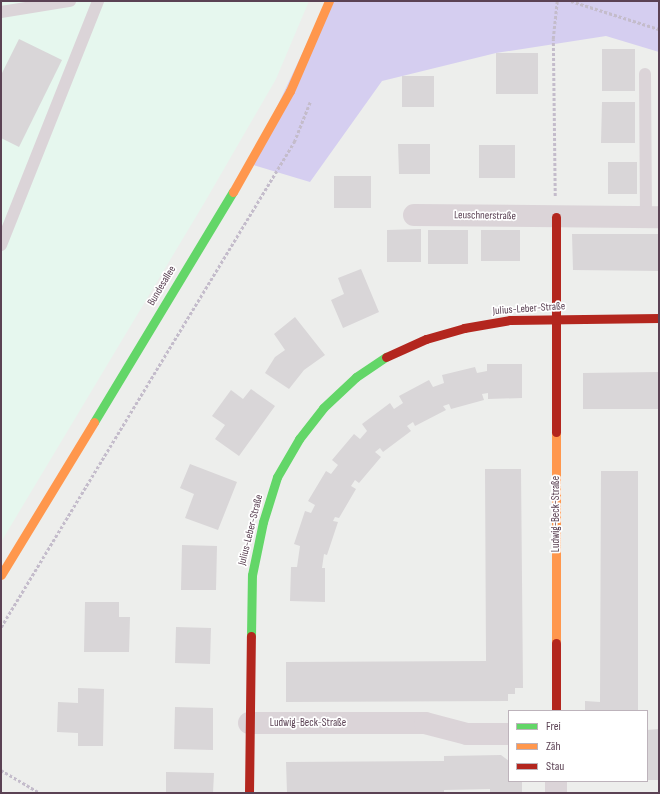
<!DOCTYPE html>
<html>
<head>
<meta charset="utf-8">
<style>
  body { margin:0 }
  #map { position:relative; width:660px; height:794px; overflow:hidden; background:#edeeec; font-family:"Sofia Sans Condensed",sans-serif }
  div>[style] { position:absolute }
  .commercial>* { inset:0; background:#e6f7ee }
  .green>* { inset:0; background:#d5cef0 }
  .building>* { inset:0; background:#d9d6d8 }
  .path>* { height:2.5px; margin-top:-1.25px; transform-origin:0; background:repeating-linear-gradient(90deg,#c4bccb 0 3px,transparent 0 5px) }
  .lane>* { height:12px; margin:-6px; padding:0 6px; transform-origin:6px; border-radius:6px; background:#dbd4d8 }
  .street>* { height:22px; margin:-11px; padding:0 11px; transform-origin:11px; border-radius:11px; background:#dbd4d8 }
  .fast>* { height:9px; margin:-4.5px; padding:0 4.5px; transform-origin:4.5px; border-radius:4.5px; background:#63d668 }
  .slow>* { height:9px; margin:-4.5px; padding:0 4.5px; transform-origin:4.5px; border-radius:4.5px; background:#ff974d }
  .jam>* { height:9px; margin:-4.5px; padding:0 4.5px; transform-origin:4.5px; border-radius:4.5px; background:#b3261e }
  span { translate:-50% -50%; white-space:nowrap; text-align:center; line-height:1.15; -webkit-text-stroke:3.5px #fff; paint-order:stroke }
  .street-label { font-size:11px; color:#5b4254 }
  .frame { position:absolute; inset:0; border:2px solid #5b4254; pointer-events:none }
  .legend { position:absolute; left:508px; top:710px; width:140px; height:72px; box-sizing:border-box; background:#fff; border:1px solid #bdb3bb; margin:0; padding:5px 7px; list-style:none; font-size:12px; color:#5b4254 }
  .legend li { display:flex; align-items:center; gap:8px; height:20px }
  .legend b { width:20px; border:1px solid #bdb3bb }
</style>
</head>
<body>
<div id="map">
  <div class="commercial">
    <div style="clip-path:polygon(1px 1px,309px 1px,276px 79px,206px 200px,1px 542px)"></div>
  </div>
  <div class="green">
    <div style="clip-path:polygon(327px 1px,659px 1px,659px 52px,606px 36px,496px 53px,382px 81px,310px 182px,250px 164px)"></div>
  </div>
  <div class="building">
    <div style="clip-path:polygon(19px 39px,62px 60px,19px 147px,1px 138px,1px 75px)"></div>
    <div style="clip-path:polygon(602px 49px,635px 49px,635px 91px,602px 91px)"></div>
    <div style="clip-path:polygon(496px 53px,538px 53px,538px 94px,496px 94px)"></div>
    <div style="clip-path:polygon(402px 76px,434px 76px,434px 107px,402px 107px)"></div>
    <div style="clip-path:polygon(602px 102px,635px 102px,635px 143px,601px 143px)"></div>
    <div style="clip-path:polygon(398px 144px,430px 144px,430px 174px,399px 174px)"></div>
    <div style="clip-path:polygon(479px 145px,515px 145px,515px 178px,479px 178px)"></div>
    <div style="clip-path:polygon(608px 162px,637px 162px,637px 194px,608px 194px)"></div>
    <div style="clip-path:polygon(334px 176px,371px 176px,371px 208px,334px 208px)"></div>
    <div style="clip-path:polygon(421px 229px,421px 262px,387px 262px,387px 230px)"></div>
    <div style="clip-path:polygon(428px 230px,468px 230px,468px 264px,428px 264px)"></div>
    <div style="clip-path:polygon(481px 230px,520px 230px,520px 261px,481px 261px)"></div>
    <div style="clip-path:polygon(572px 234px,659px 234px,659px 271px,573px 270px)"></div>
    <div style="clip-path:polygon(361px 269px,379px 312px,343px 328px,331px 300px,344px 294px,338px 278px)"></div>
    <div style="clip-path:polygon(295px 317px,325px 355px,304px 370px,289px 389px,265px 373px,275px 357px,285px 350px,274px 334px)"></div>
    <div style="clip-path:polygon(487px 364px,522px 364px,522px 398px,488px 399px,488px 393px,482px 394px,484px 400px,451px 409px,449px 404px,443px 406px,446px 410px,415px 426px,413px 422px,407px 426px,411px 431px,383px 452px,380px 448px,375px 452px,381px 457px,359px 483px,355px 480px,351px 486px,356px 489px,339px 518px,335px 517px,333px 521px,338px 522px,327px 555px,324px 554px,322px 568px,325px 568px,325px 602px,290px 601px,291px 567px,297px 567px,300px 546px,294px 544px,305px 511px,311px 513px,315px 505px,308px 501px,326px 471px,331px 474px,338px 465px,332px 460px,354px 434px,360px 439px,367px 431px,362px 424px,390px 403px,394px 409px,403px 403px,399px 396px,429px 380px,433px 387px,444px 383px,442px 375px,475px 367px,477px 373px,487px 371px)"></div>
    <div style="clip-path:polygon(659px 372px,659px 409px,583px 409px,583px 373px)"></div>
    <div style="clip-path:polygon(251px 389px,275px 406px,239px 456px,215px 439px,225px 425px,212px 416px,231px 390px,243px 399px)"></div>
    <div style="clip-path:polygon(190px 464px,237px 482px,218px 530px,185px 518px,194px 494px,180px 488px)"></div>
    <div style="clip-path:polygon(485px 469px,521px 469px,523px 688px,515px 688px,515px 694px,508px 694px,508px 701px,286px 702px,286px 662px,486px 661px)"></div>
    <div style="clip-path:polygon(601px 471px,638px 471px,638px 711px,585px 711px,585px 701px,600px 702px)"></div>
    <div style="clip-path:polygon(182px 545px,217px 546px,216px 590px,181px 590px)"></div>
    <div style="clip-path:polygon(85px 602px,119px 602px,119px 617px,130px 617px,129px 652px,84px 652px)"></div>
    <div style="clip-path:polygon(176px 627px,211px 628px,210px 664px,175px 663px)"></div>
    <div style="clip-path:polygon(78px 688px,104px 689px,103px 746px,78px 746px,78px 733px,57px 732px,58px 702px,78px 703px)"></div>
    <div style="clip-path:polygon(175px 707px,213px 708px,213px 750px,174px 749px)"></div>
    <div style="clip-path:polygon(659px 729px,659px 780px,647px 780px,647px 730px)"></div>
    <div style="clip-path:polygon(501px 755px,509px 761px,509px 781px,522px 781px,522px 793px,490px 793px,490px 789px,444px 790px,444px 793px,287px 793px,286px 762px,444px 761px,444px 756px)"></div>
    <div style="clip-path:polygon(166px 772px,214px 773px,213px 793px,166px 793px)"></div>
  </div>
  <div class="path">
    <div style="left:571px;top:1px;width:92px;rotate:17.7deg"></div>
    <div style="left:555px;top:196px;width:157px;rotate:-90.7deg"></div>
    <div style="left:553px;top:39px;width:38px;rotate:-84deg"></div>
    <div style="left:1px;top:627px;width:567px;rotate:-58.86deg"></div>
    <div style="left:294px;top:142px;width:43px;rotate:-68.2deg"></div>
    <div style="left:1px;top:770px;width:45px;rotate:30.5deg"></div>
  </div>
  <div class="lane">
    <div style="left:1px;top:12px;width:70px;rotate:-9.1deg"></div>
    <div style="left:645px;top:74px;width:143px;rotate:89.6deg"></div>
    <div style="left:1px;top:245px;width:263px;rotate:-68.3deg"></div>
  </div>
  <div class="street">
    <div style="left:414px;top:215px;width:245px;rotate:0.5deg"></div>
    <div style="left:249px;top:723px;width:176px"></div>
    <div style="left:425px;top:723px;width:43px;rotate:14.7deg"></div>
    <div style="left:467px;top:734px;width:42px"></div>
    <div style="left:556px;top:781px;width:12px;rotate:90deg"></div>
  </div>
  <div class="fast">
    <div style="left:94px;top:422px;width:269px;rotate:-58.9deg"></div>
    <div style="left:251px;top:636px;width:61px;rotate:-89.1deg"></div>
    <div style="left:252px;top:575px;width:54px;rotate:-78.3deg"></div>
    <div style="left:263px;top:522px;width:47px;rotate:-72.7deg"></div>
    <div style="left:277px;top:477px;width:44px;rotate:-59.9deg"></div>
    <div style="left:299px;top:439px;width:39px;rotate:-52deg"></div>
    <div style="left:323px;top:408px;width:45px;rotate:-43.2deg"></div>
    <div style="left:356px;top:377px;width:36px;rotate:-34deg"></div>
  </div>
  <div class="slow">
    <div style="left:233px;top:192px;width:116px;rotate:-60.6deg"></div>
    <div style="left:290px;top:91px;width:98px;rotate:-66.6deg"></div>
    <div style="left:556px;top:432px;width:211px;rotate:90deg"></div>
    <div style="left:1px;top:575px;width:179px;rotate:-58.7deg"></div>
  </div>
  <div class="jam">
    <div style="left:556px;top:217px;width:215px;rotate:90deg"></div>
    <div style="left:386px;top:357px;width:44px;rotate:-24.2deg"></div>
    <div style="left:426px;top:339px;width:40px;rotate:-16deg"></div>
    <div style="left:464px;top:328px;width:47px;rotate:-9.9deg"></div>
    <div style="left:510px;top:320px;width:149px;rotate:-0.8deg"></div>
    <div style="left:556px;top:643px;width:68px;rotate:90deg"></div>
    <div style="left:249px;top:793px;width:157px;rotate:-89.3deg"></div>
  </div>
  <div class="street-label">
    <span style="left:485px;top:216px;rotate:1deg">Leuschnerstraße</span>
    <span style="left:162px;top:286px;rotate:-59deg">Bundesallee</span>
    <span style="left:529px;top:309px;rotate:-4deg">Julius-Leber-Straße</span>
    <span style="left:556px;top:514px;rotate:-90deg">Ludwig-Beck-Straße</span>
    <span style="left:251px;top:530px;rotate:-76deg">Julius-Leber-Straße</span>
    <span style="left:308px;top:723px">Ludwig-Beck-Straße</span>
  </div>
  <div class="frame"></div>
  <ul class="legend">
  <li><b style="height:5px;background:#63d668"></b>Frei</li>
  <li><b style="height:5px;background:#ff974d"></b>Zäh</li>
  <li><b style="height:5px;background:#b3261e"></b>Stau</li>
  </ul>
</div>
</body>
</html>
